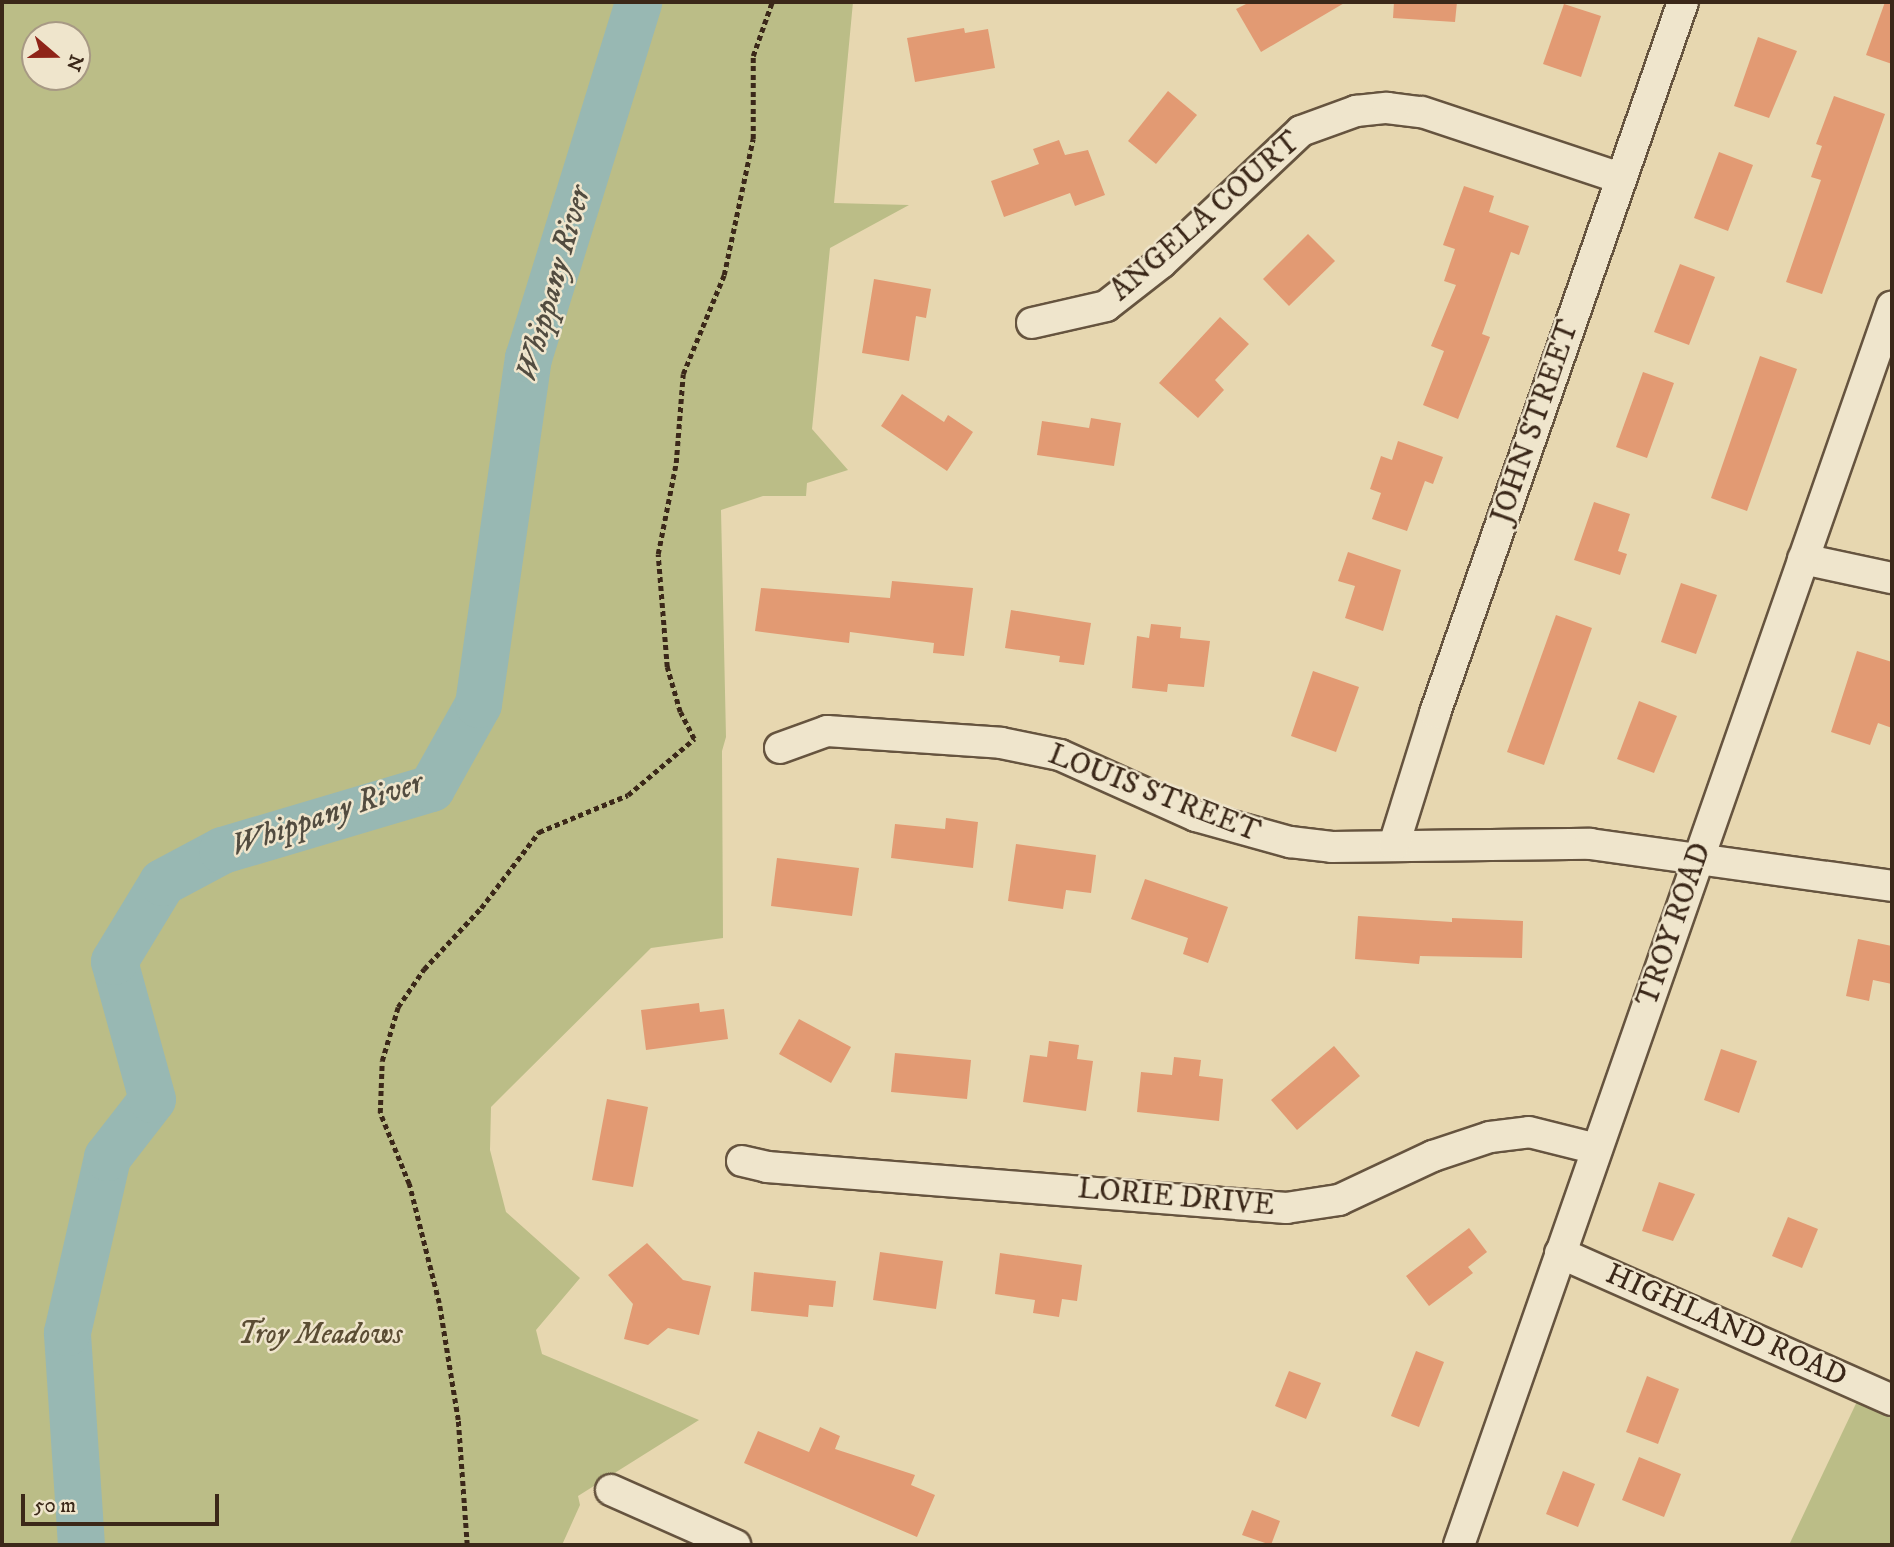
<!DOCTYPE html>
<html>
<head>
<meta charset="utf-8">
<style>
  body { margin:0 }
  #map { position:relative; width:1894px; height:1547px; overflow:hidden; background:#e7d7b0; font-family:"IM FELL DW Pica",serif }
  div>[style] { position:absolute }
  .green>* { inset:0; background:#bbbd87 }
  .river>* { height:47px; margin:-23.5px; padding:0 23.5px; transform-origin:23.5px; border-radius:23.5px; background:#98b8b3 }
  .building>* { inset:0; background:#e29a73 }
  .path>* { height:4.5px; margin-top:-2.25px; transform-origin:0; background:repeating-linear-gradient(90deg,#3b2819 0 5px,transparent 0 8.5px) }
  .roads { filter:drop-shadow(2px 0 #66543f) drop-shadow(-2px 0 #66543f) drop-shadow(0 2px #66543f) drop-shadow(0 -2px #66543f) }
  .minor>* { height:30px; margin:-15px; padding:0 15px; transform-origin:15px; border-radius:15px; background:#efe5cc }
  span { translate:-50% -50%; white-space:nowrap; text-align:center; line-height:1.15; -webkit-text-stroke:5px #efe5cc; paint-order:stroke }
  .street-label { font-size:30px; color:#3b2819 }
  .park-label { font-size:30px; color:#5b4d34; font-style:italic }
  .water-label { font-size:32px; color:#524c40; font-style:italic }
  .frame { position:absolute; inset:0; border:4px solid #3b2819; pointer-events:none }
  .north { position:absolute; left:21px; top:21px; width:70px; height:70px; box-sizing:border-box; background:#efe5cc; border:2px solid #a79984; border-radius:50%; rotate:110deg; font-size:19px; font-weight:700; line-height:28px; text-align:center; color:#3b2819 }
  .north::after { content:''; display:block; margin:auto; width:24px; height:32px; background:#8f2418; clip-path:polygon(50% 0,100% 100%,50% 72%,0 100%) }
  .scale { position:absolute; left:21px; top:1494px; width:198px; height:32px; box-sizing:border-box; border:4px solid #3b2819; border-top:0; padding-left:9px; font-size:21px; line-height:24px; white-space:nowrap; color:#3b2819; -webkit-text-stroke:5px #efe5cc; paint-order:stroke }
</style>
</head>
<body>
<div id="map">
  <div class="green">
    <div style="clip-path:polygon(evenodd,2px 2px,853px 2px,834px 203px,909px 205px,830px 248px,812px 429px,848px 470px,807px 483px,806px 496px,763px 496px,721px 510px,726px 737px,722px 751px,723px 938px,651px 948px,491px 1107px,490px 1150px,506px 1212px,580px 1278px,536px 1330px,542px 1354px,699px 1420px,578px 1496px,580px 1505px,562px 1545px,2px 1545px,2px 2px,35px 35px,77px 35px,77px 77px,35px 77px,35px 35px)"></div>
    <div style="clip-path:polygon(1861px 1393px,1892px 1407px,1892px 1545px,1789px 1545px)"></div>
  </div>
  <div class="river">
    <div style="left:81px;top:1545px;width:213px;rotate:-93.8deg"></div>
    <div style="left:67px;top:1332px;width:180px;rotate:-77.1deg"></div>
    <div style="left:107px;top:1157px;width:73px;rotate:-52.2deg"></div>
    <div style="left:152px;top:1099px;width:143px;rotate:-105.4deg"></div>
    <div style="left:114px;top:961px;width:92px;rotate:-58.7deg"></div>
    <div style="left:162px;top:882px;width:68px;rotate:-28.1deg"></div>
    <div style="left:222px;top:850px;width:218px;rotate:-16.5deg"></div>
    <div style="left:431px;top:788px;width:96px;rotate:-60.8deg"></div>
    <div style="left:478px;top:704px;width:350px;rotate:-81.8deg"></div>
    <div style="left:528px;top:358px;width:373px;rotate:-72.8deg"></div>
  </div>
  <div class="building">
    <div style="clip-path:polygon(1250px 2px,1346px 2px,1261px 52px,1236px 9px)"></div>
    <div style="clip-path:polygon(1394px 2px,1457px 2px,1455px 22px,1393px 18px)"></div>
    <div style="clip-path:polygon(1885px 2px,1892px 2px,1892px 64px,1866px 55px)"></div>
    <div style="clip-path:polygon(1564px 4px,1601px 16px,1581px 77px,1543px 64px)"></div>
    <div style="clip-path:polygon(964px 28px,965px 33px,988px 29px,995px 68px,915px 82px,907px 38px)"></div>
    <div style="clip-path:polygon(1758px 37px,1797px 51px,1769px 118px,1734px 106px)"></div>
    <div style="clip-path:polygon(1168px 91px,1197px 115px,1156px 164px,1128px 141px)"></div>
    <div style="clip-path:polygon(1834px 96px,1885px 114px,1822px 294px,1786px 282px,1821px 180px,1811px 177px,1822px 146px,1816px 144px)"></div>
    <div style="clip-path:polygon(1059px 140px,1065px 155px,1088px 150px,1105px 195px,1075px 206px,1070px 193px,1004px 217px,991px 181px,1039px 164px,1033px 149px)"></div>
    <div style="clip-path:polygon(1719px 152px,1753px 165px,1728px 231px,1694px 218px)"></div>
    <div style="clip-path:polygon(1464px 186px,1494px 196px,1489px 212px,1529px 226px,1519px 255px,1511px 252px,1482px 334px,1490px 337px,1458px 419px,1423px 405px,1444px 351px,1431px 346px,1456px 285px,1444px 281px,1455px 249px,1443px 245px)"></div>
    <div style="clip-path:polygon(1308px 234px,1335px 261px,1289px 306px,1263px 279px)"></div>
    <div style="clip-path:polygon(1680px 264px,1715px 277px,1689px 345px,1654px 332px)"></div>
    <div style="clip-path:polygon(874px 279px,931px 289px,926px 318px,916px 316px,909px 361px,862px 353px)"></div>
    <div style="clip-path:polygon(1220px 317px,1249px 344px,1215px 380px,1224px 390px,1198px 418px,1159px 383px)"></div>
    <div style="clip-path:polygon(1760px 356px,1797px 369px,1747px 511px,1711px 498px)"></div>
    <div style="clip-path:polygon(1643px 372px,1674px 383px,1647px 458px,1616px 447px)"></div>
    <div style="clip-path:polygon(902px 394px,944px 422px,948px 415px,973px 432px,947px 471px,881px 426px)"></div>
    <div style="clip-path:polygon(1091px 418px,1121px 423px,1114px 466px,1037px 455px,1042px 421px,1089px 428px)"></div>
    <div style="clip-path:polygon(1398px 441px,1443px 457px,1433px 484px,1425px 481px,1407px 531px,1372px 519px,1381px 493px,1370px 489px,1381px 456px,1392px 460px)"></div>
    <div style="clip-path:polygon(1594px 502px,1630px 514px,1618px 551px,1627px 554px,1620px 575px,1574px 560px)"></div>
    <div style="clip-path:polygon(1348px 552px,1401px 570px,1383px 631px,1345px 618px,1355px 586px,1338px 581px)"></div>
    <div style="clip-path:polygon(892px 581px,973px 588px,964px 656px,933px 653px,934px 643px,850px 632px,849px 643px,755px 631px,761px 588px,890px 598px)"></div>
    <div style="clip-path:polygon(1681px 583px,1717px 595px,1696px 654px,1661px 642px)"></div>
    <div style="clip-path:polygon(1011px 610px,1091px 623px,1084px 665px,1059px 662px,1060px 656px,1005px 648px)"></div>
    <div style="clip-path:polygon(1556px 615px,1592px 628px,1544px 765px,1507px 752px)"></div>
    <div style="clip-path:polygon(1151px 624px,1181px 627px,1180px 638px,1210px 641px,1204px 687px,1168px 684px,1167px 692px,1132px 688px,1137px 636px,1149px 638px)"></div>
    <div style="clip-path:polygon(1857px 651px,1892px 662px,1892px 728px,1878px 723px,1870px 745px,1831px 732px)"></div>
    <div style="clip-path:polygon(1313px 671px,1359px 687px,1336px 752px,1291px 736px)"></div>
    <div style="clip-path:polygon(1639px 701px,1677px 716px,1654px 773px,1617px 759px)"></div>
    <div style="clip-path:polygon(946px 818px,978px 822px,973px 868px,891px 858px,895px 824px,945px 829px)"></div>
    <div style="clip-path:polygon(1016px 844px,1096px 855px,1091px 893px,1066px 890px,1063px 909px,1008px 901px)"></div>
    <div style="clip-path:polygon(777px 858px,859px 868px,852px 916px,771px 906px)"></div>
    <div style="clip-path:polygon(1145px 879px,1228px 907px,1208px 963px,1183px 954px,1188px 938px,1131px 919px)"></div>
    <div style="clip-path:polygon(1358px 916px,1452px 922px,1452px 918px,1523px 921px,1522px 958px,1420px 956px,1419px 964px,1355px 959px)"></div>
    <div style="clip-path:polygon(1858px 939px,1892px 946px,1892px 984px,1873px 980px,1869px 1001px,1846px 996px)"></div>
    <div style="clip-path:polygon(699px 1003px,700px 1012px,724px 1009px,728px 1039px,646px 1050px,641px 1010px)"></div>
    <div style="clip-path:polygon(799px 1019px,851px 1047px,831px 1083px,779px 1054px)"></div>
    <div style="clip-path:polygon(1049px 1041px,1079px 1045px,1077px 1059px,1093px 1061px,1086px 1111px,1023px 1102px,1030px 1055px,1047px 1057px)"></div>
    <div style="clip-path:polygon(1334px 1046px,1360px 1076px,1297px 1130px,1271px 1100px)"></div>
    <div style="clip-path:polygon(1721px 1049px,1757px 1061px,1739px 1113px,1704px 1100px)"></div>
    <div style="clip-path:polygon(895px 1053px,971px 1060px,967px 1099px,891px 1092px)"></div>
    <div style="clip-path:polygon(1174px 1057px,1201px 1060px,1199px 1076px,1223px 1079px,1219px 1121px,1137px 1112px,1141px 1072px,1172px 1075px)"></div>
    <div style="clip-path:polygon(607px 1099px,648px 1107px,633px 1187px,592px 1180px)"></div>
    <div style="clip-path:polygon(1659px 1182px,1695px 1194px,1673px 1241px,1642px 1231px)"></div>
    <div style="clip-path:polygon(1788px 1217px,1818px 1229px,1802px 1268px,1772px 1256px)"></div>
    <div style="clip-path:polygon(1469px 1228px,1487px 1252px,1468px 1267px,1473px 1273px,1429px 1306px,1406px 1276px)"></div>
    <div style="clip-path:polygon(647px 1243px,683px 1280px,711px 1286px,699px 1335px,668px 1328px,648px 1345px,624px 1339px,633px 1304px,608px 1275px)"></div>
    <div style="clip-path:polygon(880px 1252px,943px 1261px,936px 1309px,873px 1300px)"></div>
    <div style="clip-path:polygon(1000px 1253px,1082px 1265px,1077px 1301px,1062px 1299px,1059px 1317px,1033px 1313px,1035px 1300px,995px 1294px)"></div>
    <div style="clip-path:polygon(754px 1272px,836px 1281px,833px 1307px,809px 1305px,808px 1317px,751px 1311px)"></div>
    <div style="clip-path:polygon(1416px 1351px,1444px 1362px,1419px 1427px,1391px 1416px)"></div>
    <div style="clip-path:polygon(1289px 1371px,1321px 1383px,1306px 1419px,1275px 1406px)"></div>
    <div style="clip-path:polygon(1647px 1376px,1679px 1389px,1658px 1444px,1626px 1432px)"></div>
    <div style="clip-path:polygon(820px 1427px,840px 1436px,835px 1449px,915px 1475px,911px 1485px,935px 1495px,917px 1537px,744px 1463px,758px 1431px,809px 1452px)"></div>
    <div style="clip-path:polygon(1639px 1457px,1681px 1474px,1664px 1517px,1622px 1500px)"></div>
    <div style="clip-path:polygon(1563px 1471px,1595px 1484px,1578px 1527px,1546px 1514px)"></div>
    <div style="clip-path:polygon(1252px 1510px,1280px 1521px,1271px 1545px,1242px 1535px)"></div>
  </div>
  <div class="path">
    <div style="left:467px;top:1545px;width:125px;rotate:-94.1deg"></div>
    <div style="left:458px;top:1420px;width:119px;rotate:-99.2deg"></div>
    <div style="left:439px;top:1303px;width:123px;rotate:-104.1deg"></div>
    <div style="left:409px;top:1184px;width:77px;rotate:-112.2deg"></div>
    <div style="left:380px;top:1113px;width:52px;rotate:-87.8deg"></div>
    <div style="left:382px;top:1061px;width:56px;rotate:-73.5deg"></div>
    <div style="left:398px;top:1007px;width:46px;rotate:-55.6deg"></div>
    <div style="left:424px;top:969px;width:83px;rotate:-46.9deg"></div>
    <div style="left:481px;top:908px;width:96px;rotate:-52.7deg"></div>
    <div style="left:539px;top:832px;width:96px;rotate:-22.6deg"></div>
    <div style="left:628px;top:795px;width:87px;rotate:-40.3deg"></div>
    <div style="left:694px;top:739px;width:30px;rotate:-117deg"></div>
    <div style="left:680px;top:712px;width:47px;rotate:-106.1deg"></div>
    <div style="left:667px;top:667px;width:113px;rotate:-94.6deg"></div>
    <div style="left:658px;top:554px;width:93px;rotate:-78.8deg"></div>
    <div style="left:676px;top:463px;width:89px;rotate:-85.5deg"></div>
    <div style="left:683px;top:374px;width:107px;rotate:-67.5deg"></div>
    <div style="left:724px;top:275px;width:139px;rotate:-78deg"></div>
    <div style="left:753px;top:139px;width:83px;rotate:-90deg"></div>
    <div style="left:753px;top:56px;width:57px;rotate:-70.6deg"></div>
  </div>
  <div class="roads">
    <div class="minor">
      <div style="left:1032px;top:323px;width:76px;rotate:-12.9deg"></div>
      <div style="left:1106px;top:306px;width:70px;rotate:-38deg"></div>
      <div style="left:1161px;top:263px;width:192px;rotate:-43.3deg"></div>
      <div style="left:1301px;top:131px;width:59px;rotate:-20deg"></div>
      <div style="left:1356px;top:111px;width:31px;rotate:-6deg"></div>
      <div style="left:1387px;top:108px;width:35px;rotate:7deg"></div>
      <div style="left:1422px;top:112px;width:209px;rotate:18.4deg"></div>
      <div style="left:1803px;top:559px;width:91px;rotate:12.1deg"></div>
      <div style="left:780px;top:748px;width:50px;rotate:-19.9deg"></div>
      <div style="left:827px;top:731px;width:174px;rotate:3.9deg"></div>
      <div style="left:1001px;top:743px;width:60px;rotate:11.5deg"></div>
      <div style="left:1060px;top:755px;width:149px;rotate:24.2deg"></div>
      <div style="left:1196px;top:816px;width:98px;rotate:15.5deg"></div>
      <div style="left:1290px;top:842px;width:42px;rotate:6.8deg"></div>
      <div style="left:1332px;top:847px;width:258px;rotate:-0.7deg"></div>
      <div style="left:1590px;top:844px;width:305px;rotate:7.9deg"></div>
      <div style="left:1394px;top:845px;width:138px;rotate:-72.7deg"></div>
      <div style="left:1435px;top:713px;width:753px;rotate:-70.77deg"></div>
      <div style="left:742px;top:1161px;width:26px;rotate:13deg"></div>
      <div style="left:767px;top:1167px;width:521px;rotate:4.52deg"></div>
      <div style="left:1286px;top:1208px;width:54px;rotate:-8.6deg"></div>
      <div style="left:1339px;top:1200px;width:104px;rotate:-25.1deg"></div>
      <div style="left:1433px;top:1156px;width:60px;rotate:-18.4deg"></div>
      <div style="left:1490px;top:1137px;width:39px;rotate:-7deg"></div>
      <div style="left:1529px;top:1132px;width:70px;rotate:14deg"></div>
      <div style="left:1560px;top:1253px;width:363px;rotate:23.9deg"></div>
      <div style="left:611px;top:1490px;width:136px;rotate:23.9deg"></div>
      <div style="left:1459px;top:1545px;width:1312px;rotate:-70.74deg"></div>
    </div>
  </div>
  <div class="street-label">
    <span style="left:1206px;top:217px;rotate:-41deg">ANGELA COURT</span>
    <span style="left:1536px;top:422px;rotate:-71deg">JOHN STREET</span>
    <span style="left:1154px;top:794px;rotate:21deg">LOUIS STREET</span>
    <span style="left:1675px;top:925px;rotate:-71deg">TROY ROAD</span>
    <span style="left:1176px;top:1198px;rotate:5deg">LORIE DRIVE</span>
    <span style="left:1726px;top:1326px;rotate:24deg">HIGHLAND ROAD</span>
  </div>
  <div class="park-label">
    <span style="left:320px;top:1335px">Troy Meadows</span>
  </div>
  <div class="water-label">
    <span style="left:554px;top:284px;rotate:-74deg">Whippany River</span>
    <span style="left:327px;top:815px;rotate:-19deg">Whippany River</span>
  </div>
  <div class="frame"></div>
  <div class="north">N</div>
  <div class="scale">50 m</div>
</div>
</body>
</html>
